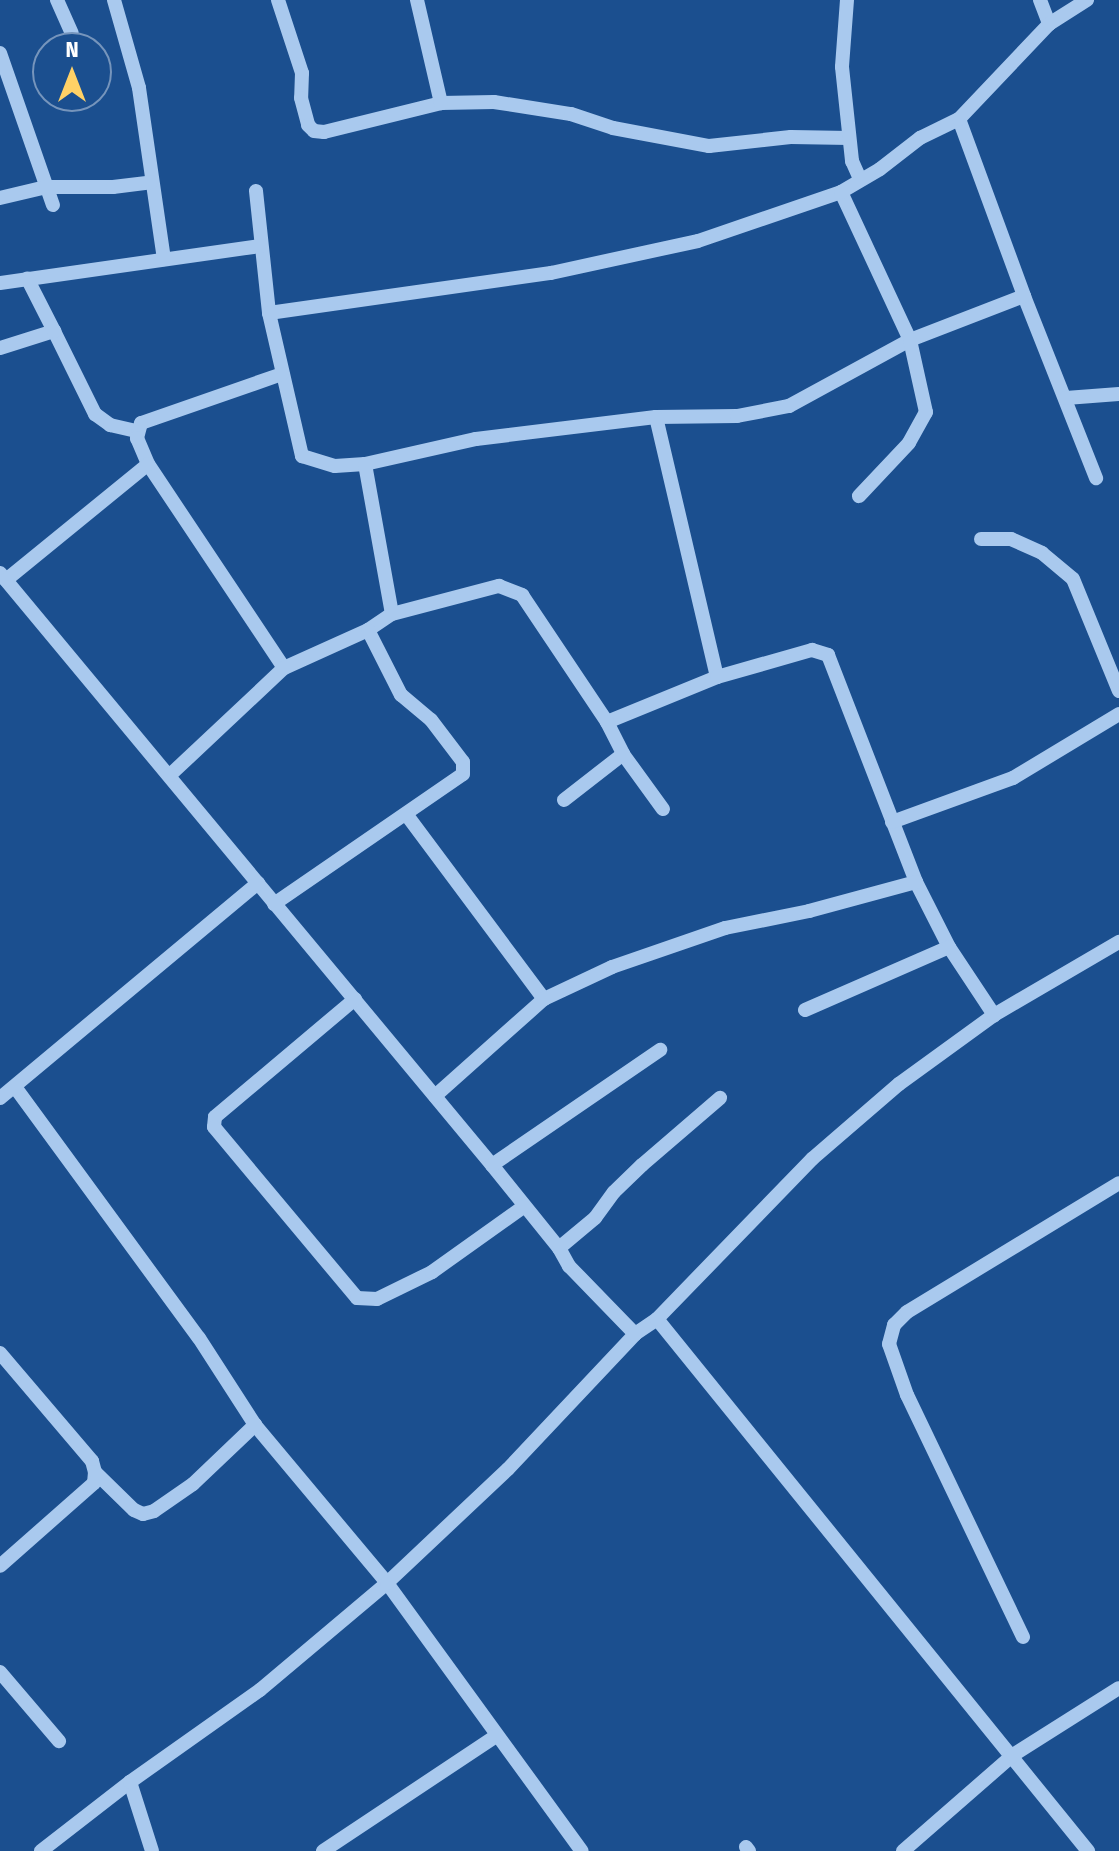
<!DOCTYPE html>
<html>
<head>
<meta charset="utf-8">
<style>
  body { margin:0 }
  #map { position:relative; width:1119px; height:1851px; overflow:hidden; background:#1b4f8f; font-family:"Fira Sans Condensed",sans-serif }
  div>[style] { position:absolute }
  .minor>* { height:14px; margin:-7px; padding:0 7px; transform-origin:7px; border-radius:7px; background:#a9c9ee }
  span { translate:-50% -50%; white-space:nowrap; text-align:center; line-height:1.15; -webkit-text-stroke:7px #1b4f8f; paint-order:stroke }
  .north { position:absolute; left:32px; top:32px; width:80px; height:80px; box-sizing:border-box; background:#1b4f8f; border:2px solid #7695bc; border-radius:50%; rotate:0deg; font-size:22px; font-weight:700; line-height:32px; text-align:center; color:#fff }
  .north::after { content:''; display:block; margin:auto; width:28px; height:36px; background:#ffd166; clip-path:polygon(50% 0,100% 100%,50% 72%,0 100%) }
</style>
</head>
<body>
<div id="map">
  <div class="minor">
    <div style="left:57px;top:0;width:36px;rotate:66deg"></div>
    <div style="left:114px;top:0;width:91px;rotate:74.1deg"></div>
    <div style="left:139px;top:88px;width:173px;rotate:81.7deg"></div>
    <div style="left:278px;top:0;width:77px;rotate:71.8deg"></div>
    <div style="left:302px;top:73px;width:25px;rotate:92deg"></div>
    <div style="left:301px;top:98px;width:28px;rotate:75deg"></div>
    <div style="left:308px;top:125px;width:8px;rotate:45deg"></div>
    <div style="left:314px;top:131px;width:10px;rotate:6deg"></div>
    <div style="left:324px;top:132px;width:121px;rotate:-13.9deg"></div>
    <div style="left:441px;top:103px;width:53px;rotate:-1.1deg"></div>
    <div style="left:494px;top:102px;width:78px;rotate:8.9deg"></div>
    <div style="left:571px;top:114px;width:44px;rotate:18.4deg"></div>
    <div style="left:613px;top:128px;width:98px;rotate:10.6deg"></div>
    <div style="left:709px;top:146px;width:82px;rotate:-6.3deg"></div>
    <div style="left:791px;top:137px;width:58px;rotate:1deg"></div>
    <div style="left:417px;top:0;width:106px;rotate:76.9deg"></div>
    <div style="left:847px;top:0;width:67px;rotate:94.3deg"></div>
    <div style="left:842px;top:67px;width:95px;rotate:83.9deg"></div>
    <div style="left:852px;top:161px;width:20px;rotate:66deg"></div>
    <div style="left:1040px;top:0;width:26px;rotate:69deg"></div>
    <div style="left:0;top:53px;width:161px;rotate:70.8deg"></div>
    <div style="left:959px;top:119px;width:189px;rotate:69.8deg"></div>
    <div style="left:1024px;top:296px;width:196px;rotate:68.4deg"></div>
    <div style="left:256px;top:191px;width:123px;rotate:83.9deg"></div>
    <div style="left:269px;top:313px;width:147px;rotate:77deg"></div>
    <div style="left:302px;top:456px;width:34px;rotate:17deg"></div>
    <div style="left:335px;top:466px;width:30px;rotate:-4deg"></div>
    <div style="left:365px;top:464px;width:114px;rotate:-12.7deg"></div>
    <div style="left:476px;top:439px;width:181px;rotate:-7deg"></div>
    <div style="left:656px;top:417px;width:81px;rotate:-0.7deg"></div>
    <div style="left:737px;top:416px;width:53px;rotate:-10.9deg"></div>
    <div style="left:789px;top:406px;width:138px;rotate:-28.6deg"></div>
    <div style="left:910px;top:340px;width:122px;rotate:-21.1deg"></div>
    <div style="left:841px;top:192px;width:163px;rotate:65deg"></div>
    <div style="left:910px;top:340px;width:74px;rotate:77.5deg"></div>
    <div style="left:926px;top:412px;width:35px;rotate:119deg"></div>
    <div style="left:909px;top:443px;width:73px;rotate:133.3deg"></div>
    <div style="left:0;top:198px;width:47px;rotate:-13.4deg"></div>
    <div style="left:46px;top:187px;width:67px"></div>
    <div style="left:113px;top:187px;width:38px;rotate:-7deg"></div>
    <div style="left:0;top:283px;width:263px;rotate:-8.1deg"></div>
    <div style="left:269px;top:313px;width:285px;rotate:-8.1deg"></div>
    <div style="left:551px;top:273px;width:150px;rotate:-12.3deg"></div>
    <div style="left:698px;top:241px;width:151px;rotate:-18.9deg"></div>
    <div style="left:841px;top:192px;width:45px;rotate:-30.5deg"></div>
    <div style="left:880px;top:169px;width:51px;rotate:-37.8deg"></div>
    <div style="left:920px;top:138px;width:43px;rotate:-26deg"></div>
    <div style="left:959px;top:119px;width:131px;rotate:-46.5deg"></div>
    <div style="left:1049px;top:24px;width:45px;rotate:-32.3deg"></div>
    <div style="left:54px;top:331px;width:93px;rotate:63.7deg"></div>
    <div style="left:95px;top:414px;width:19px;rotate:36deg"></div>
    <div style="left:110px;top:425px;width:28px;rotate:13deg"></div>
    <div style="left:0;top:348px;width:57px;rotate:-17.5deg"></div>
    <div style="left:54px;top:331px;width:59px;rotate:-117deg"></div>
    <div style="left:282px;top:374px;width:149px;rotate:160.8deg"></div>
    <div style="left:141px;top:423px;width:16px;rotate:105deg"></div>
    <div style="left:137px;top:438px;width:28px;rotate:67deg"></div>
    <div style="left:148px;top:464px;width:245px;rotate:56.3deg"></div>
    <div style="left:1066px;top:398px;width:53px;rotate:-4.3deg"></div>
    <div style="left:656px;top:417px;width:267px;rotate:76.8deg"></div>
    <div style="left:365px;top:464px;width:152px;rotate:79.8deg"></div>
    <div style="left:981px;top:539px;width:30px"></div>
    <div style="left:1011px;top:539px;width:34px;rotate:24deg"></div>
    <div style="left:1042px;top:553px;width:40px;rotate:40deg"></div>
    <div style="left:1073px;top:579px;width:121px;rotate:67.7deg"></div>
    <div style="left:0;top:573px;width:770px;rotate:50.27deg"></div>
    <div style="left:492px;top:1165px;width:107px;rotate:51.1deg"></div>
    <div style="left:559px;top:1248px;width:21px;rotate:61deg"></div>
    <div style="left:569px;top:1266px;width:95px;rotate:45.9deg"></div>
    <div style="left:6px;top:580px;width:183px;rotate:-39.2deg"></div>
    <div style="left:607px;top:722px;width:119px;rotate:-22.2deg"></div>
    <div style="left:717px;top:677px;width:99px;rotate:-15.9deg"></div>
    <div style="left:812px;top:650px;width:17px;rotate:17deg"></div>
    <div style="left:828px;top:655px;width:243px;rotate:68.8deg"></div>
    <div style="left:916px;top:882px;width:73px;rotate:63.1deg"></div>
    <div style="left:949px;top:947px;width:82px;rotate:56.5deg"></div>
    <div style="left:170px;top:775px;width:156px;rotate:-43.2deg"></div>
    <div style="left:284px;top:668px;width:92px;rotate:-24.3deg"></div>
    <div style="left:368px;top:630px;width:29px;rotate:-34deg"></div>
    <div style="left:392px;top:614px;width:111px;rotate:-14.7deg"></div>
    <div style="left:499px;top:586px;width:25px;rotate:21deg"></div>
    <div style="left:522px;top:595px;width:153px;rotate:56.2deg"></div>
    <div style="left:607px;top:722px;width:36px;rotate:63deg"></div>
    <div style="left:623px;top:754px;width:68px;rotate:54deg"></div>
    <div style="left:564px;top:800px;width:75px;rotate:-37.9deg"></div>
    <div style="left:406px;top:814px;width:231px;rotate:53.3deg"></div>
    <div style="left:892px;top:822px;width:129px;rotate:-20deg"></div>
    <div style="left:1013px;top:778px;width:124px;rotate:-31.1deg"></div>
    <div style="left:274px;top:904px;width:229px;rotate:-34.5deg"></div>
    <div style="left:463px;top:774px;width:12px;rotate:-90deg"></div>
    <div style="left:463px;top:762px;width:53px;rotate:-127.3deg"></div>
    <div style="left:431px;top:720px;width:39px;rotate:-140deg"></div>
    <div style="left:401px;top:695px;width:73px;rotate:-116.9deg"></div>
    <div style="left:355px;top:999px;width:183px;rotate:139.9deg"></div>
    <div style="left:215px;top:1117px;width:10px;rotate:96deg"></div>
    <div style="left:214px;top:1127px;width:223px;rotate:50.1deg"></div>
    <div style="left:357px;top:1298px;width:20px;rotate:3deg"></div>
    <div style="left:377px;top:1299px;width:61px;rotate:-26.1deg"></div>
    <div style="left:432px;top:1272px;width:112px;rotate:-35.5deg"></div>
    <div style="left:805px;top:1010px;width:157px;rotate:-23.6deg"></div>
    <div style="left:15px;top:1087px;width:311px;rotate:53.8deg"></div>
    <div style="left:199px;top:1338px;width:103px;rotate:57.2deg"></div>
    <div style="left:255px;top:1425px;width:206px;rotate:50.1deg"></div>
    <div style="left:387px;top:1583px;width:331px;rotate:54deg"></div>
    <div style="left:435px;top:1096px;width:146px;rotate:-41.7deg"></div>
    <div style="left:544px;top:999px;width:75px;rotate:-25.2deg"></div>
    <div style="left:612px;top:967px;width:120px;rotate:-19deg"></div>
    <div style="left:725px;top:928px;width:86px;rotate:-11.4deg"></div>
    <div style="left:809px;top:911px;width:111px;rotate:-15.2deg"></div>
    <div style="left:0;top:1098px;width:336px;rotate:-39.8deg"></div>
    <div style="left:492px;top:1165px;width:204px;rotate:-34.4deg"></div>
    <div style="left:559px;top:1248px;width:47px;rotate:-39.8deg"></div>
    <div style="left:595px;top:1218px;width:32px;rotate:-54deg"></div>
    <div style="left:614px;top:1192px;width:39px;rotate:-44deg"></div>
    <div style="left:642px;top:1165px;width:103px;rotate:-40.7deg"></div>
    <div style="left:657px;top:1319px;width:685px;rotate:50.99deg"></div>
    <div style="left:0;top:1353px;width:142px;rotate:49.6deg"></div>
    <div style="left:92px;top:1461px;width:11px;rotate:75deg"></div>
    <div style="left:95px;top:1472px;width:11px;rotate:95deg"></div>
    <div style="left:94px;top:1483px;width:125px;rotate:138.6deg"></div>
    <div style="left:95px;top:1472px;width:54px;rotate:44.3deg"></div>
    <div style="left:134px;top:1510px;width:10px;rotate:24deg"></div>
    <div style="left:143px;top:1514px;width:11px;rotate:-15deg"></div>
    <div style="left:154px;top:1511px;width:47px;rotate:-34.7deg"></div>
    <div style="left:193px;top:1484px;width:86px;rotate:-43.6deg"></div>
    <div style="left:1023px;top:1637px;width:268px;rotate:-115.6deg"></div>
    <div style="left:907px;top:1395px;width:54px;rotate:-109.4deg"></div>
    <div style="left:889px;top:1344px;width:20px;rotate:-75deg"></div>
    <div style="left:894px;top:1325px;width:18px;rotate:-45deg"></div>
    <div style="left:907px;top:1312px;width:248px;rotate:-31.3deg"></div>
    <div style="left:0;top:1672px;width:91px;rotate:49.5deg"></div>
    <div style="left:130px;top:1782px;width:72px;rotate:72.3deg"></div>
    <div style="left:746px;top:1847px;width:5px;rotate:53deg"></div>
    <div style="left:41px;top:1851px;width:113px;rotate:-37.8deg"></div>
    <div style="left:130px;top:1782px;width:159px;rotate:-35.3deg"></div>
    <div style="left:260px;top:1690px;width:166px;rotate:-40.1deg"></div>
    <div style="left:387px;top:1583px;width:166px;rotate:-43.3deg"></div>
    <div style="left:508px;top:1469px;width:185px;rotate:-46.7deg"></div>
    <div style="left:635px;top:1334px;width:27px;rotate:-34deg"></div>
    <div style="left:657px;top:1319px;width:223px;rotate:-45.9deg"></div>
    <div style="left:812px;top:1159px;width:115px;rotate:-40.8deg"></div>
    <div style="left:899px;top:1084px;width:117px;rotate:-36deg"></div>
    <div style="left:994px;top:1015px;width:145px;rotate:-30.3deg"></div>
    <div style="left:323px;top:1851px;width:208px;rotate:-33.6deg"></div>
    <div style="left:903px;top:1851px;width:146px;rotate:-41.1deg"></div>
    <div style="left:1013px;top:1755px;width:125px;rotate:-32.3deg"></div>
  </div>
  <div class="north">N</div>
</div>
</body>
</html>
